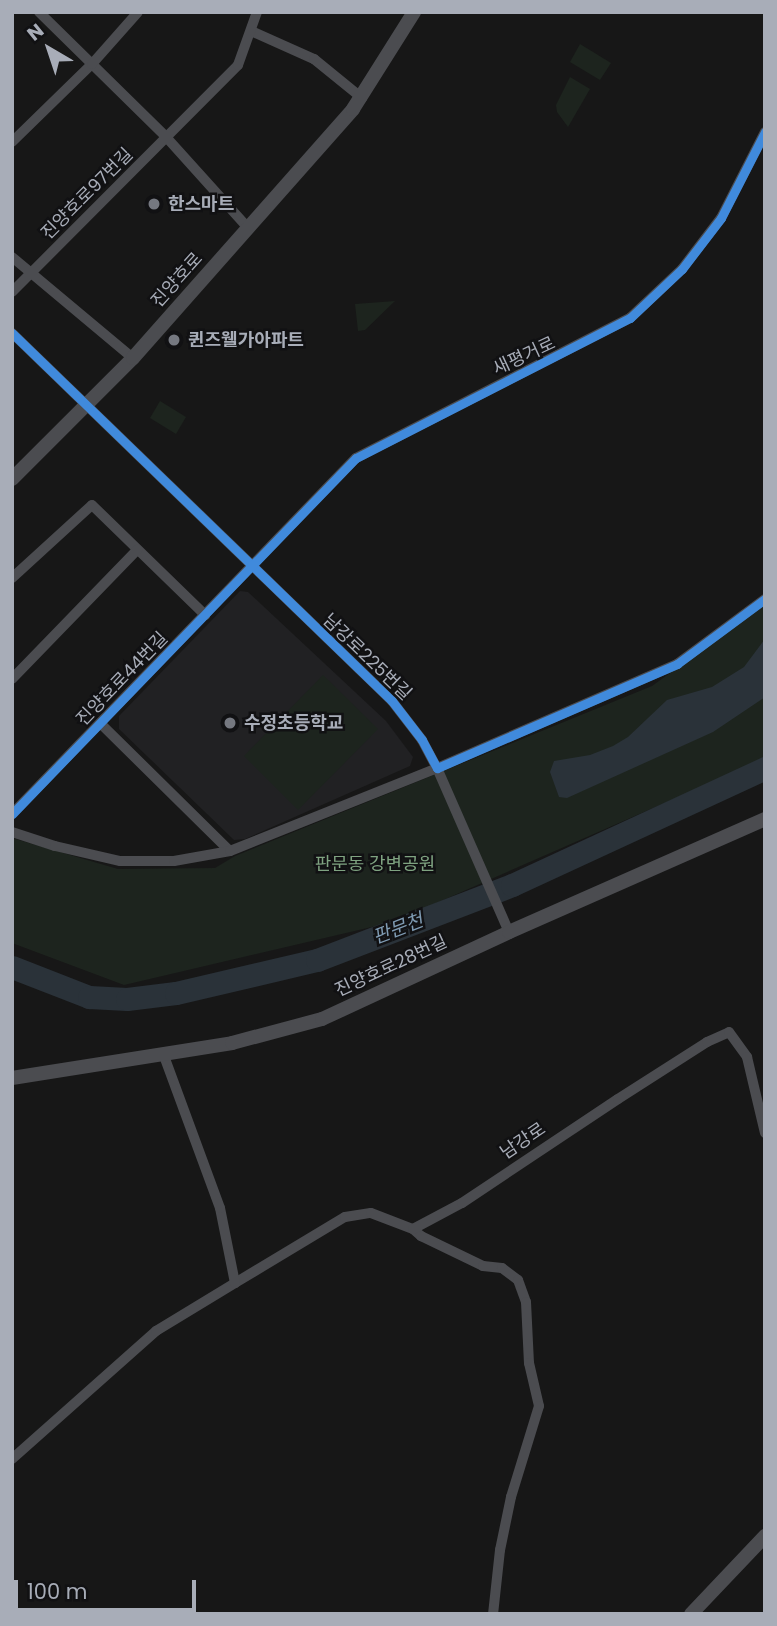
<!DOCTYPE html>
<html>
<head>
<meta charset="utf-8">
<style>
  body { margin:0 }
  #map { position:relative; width:777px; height:1626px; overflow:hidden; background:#171717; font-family:Poppins,"Noto Sans KR",sans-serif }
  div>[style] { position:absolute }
  .built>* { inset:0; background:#212123 }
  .green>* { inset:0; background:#1d241e }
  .water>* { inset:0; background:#2a3239 }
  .river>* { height:23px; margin:-11.5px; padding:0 11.5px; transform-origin:11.5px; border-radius:11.5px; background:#2a3239 }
  .minor>* { height:10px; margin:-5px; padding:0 5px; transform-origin:5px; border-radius:5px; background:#4b4c50 }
  .tertiary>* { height:14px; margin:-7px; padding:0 7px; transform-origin:7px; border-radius:7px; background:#4b4c50 }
  .cycleway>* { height:9px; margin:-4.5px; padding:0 4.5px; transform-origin:4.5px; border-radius:4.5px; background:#408adc }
  .dots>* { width:19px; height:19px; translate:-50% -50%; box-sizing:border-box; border:4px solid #111113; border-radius:50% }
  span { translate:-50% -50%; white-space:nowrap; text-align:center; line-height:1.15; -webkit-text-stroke:5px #111113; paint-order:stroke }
  .street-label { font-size:18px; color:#a8adb8 }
  .poi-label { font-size:18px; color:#a8adb8; font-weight:700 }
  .left { translate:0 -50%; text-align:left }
  .park-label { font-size:18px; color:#7fa381 }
  .water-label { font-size:19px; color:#7f9bb3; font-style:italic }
  .frame { position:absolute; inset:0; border:14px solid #a8adb8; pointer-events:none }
  .north { position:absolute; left:14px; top:14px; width:70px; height:70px; -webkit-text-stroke:5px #111113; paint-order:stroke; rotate:321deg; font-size:19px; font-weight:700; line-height:28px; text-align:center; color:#a8adb8 }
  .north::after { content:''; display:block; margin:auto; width:24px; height:32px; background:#a8adb8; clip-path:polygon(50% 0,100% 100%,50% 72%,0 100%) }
  .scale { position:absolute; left:14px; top:1580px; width:182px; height:32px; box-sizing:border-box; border:4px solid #a8adb8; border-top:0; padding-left:9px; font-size:21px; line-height:24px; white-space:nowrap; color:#a8adb8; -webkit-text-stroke:5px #111113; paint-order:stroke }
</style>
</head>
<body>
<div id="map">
  <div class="built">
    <div style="clip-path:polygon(240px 591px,248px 592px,386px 721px,413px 757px,410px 766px,245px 839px,234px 840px,119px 729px,119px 716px)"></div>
  </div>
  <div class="green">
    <div style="clip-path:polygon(580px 44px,611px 63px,600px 80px,570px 62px)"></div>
    <div style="clip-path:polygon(570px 77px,590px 89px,568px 127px,557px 112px,556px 105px)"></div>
    <div style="clip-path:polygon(395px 301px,365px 330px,358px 331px,355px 304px)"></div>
    <div style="clip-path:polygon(160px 401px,186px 417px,176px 434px,150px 418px)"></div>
    <div style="clip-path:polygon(765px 605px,765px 759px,393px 922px,124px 985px,12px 943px,12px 838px,118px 869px,215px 868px,235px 856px,652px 686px)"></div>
    <div style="clip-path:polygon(323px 675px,378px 729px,298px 810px,244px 756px)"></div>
  </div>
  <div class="water">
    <div style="clip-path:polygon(765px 639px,765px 697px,713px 732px,567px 798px,559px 797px,550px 772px,554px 761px,590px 755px,613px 746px,628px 737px,667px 700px,712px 687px,744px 667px)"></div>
  </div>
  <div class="river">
    <div style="left:12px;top:967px;width:83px;rotate:21.3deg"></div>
    <div style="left:89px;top:997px;width:38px;rotate:3deg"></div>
    <div style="left:127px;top:999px;width:49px;rotate:-7deg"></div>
    <div style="left:176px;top:993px;width:145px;rotate:-13.2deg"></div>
    <div style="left:317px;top:960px;width:209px;rotate:-21deg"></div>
    <div style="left:512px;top:885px;width:279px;rotate:-24.8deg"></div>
  </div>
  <div class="minor">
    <div style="left:39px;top:12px;width:180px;rotate:44.5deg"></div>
    <div style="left:167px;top:138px;width:121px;rotate:48deg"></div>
    <div style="left:251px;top:31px;width:69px;rotate:24deg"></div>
    <div style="left:314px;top:59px;width:62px;rotate:39.1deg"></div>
    <div style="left:12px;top:142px;width:112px;rotate:-44.3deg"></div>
    <div style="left:92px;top:64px;width:69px;rotate:-48.5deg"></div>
    <div style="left:12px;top:257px;width:158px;rotate:39.9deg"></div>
    <div style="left:12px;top:292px;width:320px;rotate:-45.1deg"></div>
    <div style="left:238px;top:65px;width:56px;rotate:-70.3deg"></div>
    <div style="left:12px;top:333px;width:529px;rotate:44.08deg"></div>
    <div style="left:392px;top:701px;width:49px;rotate:52.4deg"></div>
    <div style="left:422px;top:740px;width:32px;rotate:62deg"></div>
    <div style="left:437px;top:768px;width:262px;rotate:-23.4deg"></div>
    <div style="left:677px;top:664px;width:109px;rotate:-36.5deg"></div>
    <div style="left:12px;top:578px;width:108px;rotate:-42.4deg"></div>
    <div style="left:92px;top:505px;width:158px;rotate:44.2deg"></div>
    <div style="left:12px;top:679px;width:180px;rotate:-45.9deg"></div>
    <div style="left:101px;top:724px;width:181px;rotate:44.6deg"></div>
    <div style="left:12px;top:814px;width:495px;rotate:-46deg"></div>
    <div style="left:356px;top:458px;width:308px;rotate:-27.1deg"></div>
    <div style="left:630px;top:318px;width:71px;rotate:-43.3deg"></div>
    <div style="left:682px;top:269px;width:64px;rotate:-52.6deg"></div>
    <div style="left:721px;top:218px;width:97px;rotate:-62.9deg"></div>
    <div style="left:12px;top:832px;width:45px;rotate:18deg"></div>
    <div style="left:55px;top:846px;width:67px;rotate:13deg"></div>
    <div style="left:120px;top:861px;width:54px"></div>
    <div style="left:174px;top:861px;width:57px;rotate:-10.1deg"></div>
    <div style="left:230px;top:851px;width:223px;rotate:-21.8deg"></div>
    <div style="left:437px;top:768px;width:179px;rotate:66.3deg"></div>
    <div style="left:413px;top:1229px;width:11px;rotate:41deg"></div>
    <div style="left:421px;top:1236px;width:69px;rotate:25.8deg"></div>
    <div style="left:483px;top:1266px;width:19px;rotate:6deg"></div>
    <div style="left:502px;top:1268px;width:20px;rotate:37deg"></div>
    <div style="left:518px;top:1280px;width:23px;rotate:70deg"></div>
    <div style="left:526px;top:1302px;width:61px;rotate:87.2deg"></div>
    <div style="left:529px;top:1363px;width:44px;rotate:76.9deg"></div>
    <div style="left:539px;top:1406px;width:95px;rotate:107.1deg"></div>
    <div style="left:511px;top:1497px;width:54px;rotate:101.7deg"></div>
    <div style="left:500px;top:1550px;width:64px;rotate:96.2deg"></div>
    <div style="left:235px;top:1283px;width:128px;rotate:-31deg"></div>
    <div style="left:345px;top:1217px;width:26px;rotate:-9deg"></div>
    <div style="left:371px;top:1213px;width:45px;rotate:20.9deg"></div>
    <div style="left:413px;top:1229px;width:55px;rotate:-28deg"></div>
    <div style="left:462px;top:1203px;width:187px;rotate:-33.7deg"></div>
    <div style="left:618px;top:1099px;width:106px;rotate:-32.6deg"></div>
    <div style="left:707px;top:1042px;width:24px;rotate:-24deg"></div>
    <div style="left:729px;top:1032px;width:31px;rotate:54deg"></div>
    <div style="left:747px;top:1057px;width:78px;rotate:76.7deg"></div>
    <div style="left:12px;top:1459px;width:193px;rotate:-41.6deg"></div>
    <div style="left:156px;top:1331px;width:92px;rotate:-31.3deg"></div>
    <div style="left:235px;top:1283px;width:76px;rotate:-101.3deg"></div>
    <div style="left:220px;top:1208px;width:165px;rotate:-110.2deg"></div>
  </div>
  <div class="tertiary">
    <div style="left:12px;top:479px;width:171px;rotate:-45deg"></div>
    <div style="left:133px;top:358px;width:332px;rotate:-48.5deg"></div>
    <div style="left:353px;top:109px;width:115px;rotate:-57.8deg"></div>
    <div style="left:12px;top:1078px;width:223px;rotate:-9deg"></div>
    <div style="left:232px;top:1043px;width:93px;rotate:-14.9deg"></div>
    <div style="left:322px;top:1019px;width:206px;rotate:-24.9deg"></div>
    <div style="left:509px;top:932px;width:280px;rotate:-23.8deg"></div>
    <div style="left:691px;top:1614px;width:108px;rotate:-46.5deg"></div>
  </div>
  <div class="cycleway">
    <div style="left:12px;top:333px;width:529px;rotate:44.08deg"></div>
    <div style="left:392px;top:701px;width:49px;rotate:52.4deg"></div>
    <div style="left:422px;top:740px;width:32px;rotate:62deg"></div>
    <div style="left:437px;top:768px;width:262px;rotate:-23.4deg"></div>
    <div style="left:677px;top:664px;width:109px;rotate:-36.5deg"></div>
    <div style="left:12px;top:814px;width:495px;rotate:-46deg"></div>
    <div style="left:356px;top:458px;width:308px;rotate:-27.1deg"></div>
    <div style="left:630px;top:318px;width:71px;rotate:-43.3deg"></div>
    <div style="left:682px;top:269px;width:64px;rotate:-52.6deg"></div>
    <div style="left:721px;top:218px;width:97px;rotate:-62.9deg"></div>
  </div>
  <div class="dots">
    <div style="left:154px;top:204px;background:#757880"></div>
    <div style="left:174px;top:340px;background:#757880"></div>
    <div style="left:230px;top:723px;background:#757880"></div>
  </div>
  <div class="street-label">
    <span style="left:87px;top:194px;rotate:-45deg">진양호로97번길</span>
    <span style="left:177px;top:280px;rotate:-48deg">진양호로</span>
    <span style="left:524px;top:356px;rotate:-25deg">새평거로</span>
    <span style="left:367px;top:657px;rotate:44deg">남강로225번길</span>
    <span style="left:122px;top:679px;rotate:-46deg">진양호로44번길</span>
    <span style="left:391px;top:966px;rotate:-25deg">진양호로28번길</span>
    <span style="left:523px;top:1141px;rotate:-34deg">남강로</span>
  </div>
  <div class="poi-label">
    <span class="left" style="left:168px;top:204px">한스마트</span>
    <span class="left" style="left:188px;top:340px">퀸즈웰가아파트</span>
    <span class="left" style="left:244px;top:723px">수정초등학교</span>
  </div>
  <div class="park-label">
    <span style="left:375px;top:864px">판문동 강변공원</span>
  </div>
  <div class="water-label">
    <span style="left:398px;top:929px;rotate:-21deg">판문천</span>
  </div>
  <div class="frame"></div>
  <div class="north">N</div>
  <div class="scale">100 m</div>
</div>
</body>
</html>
